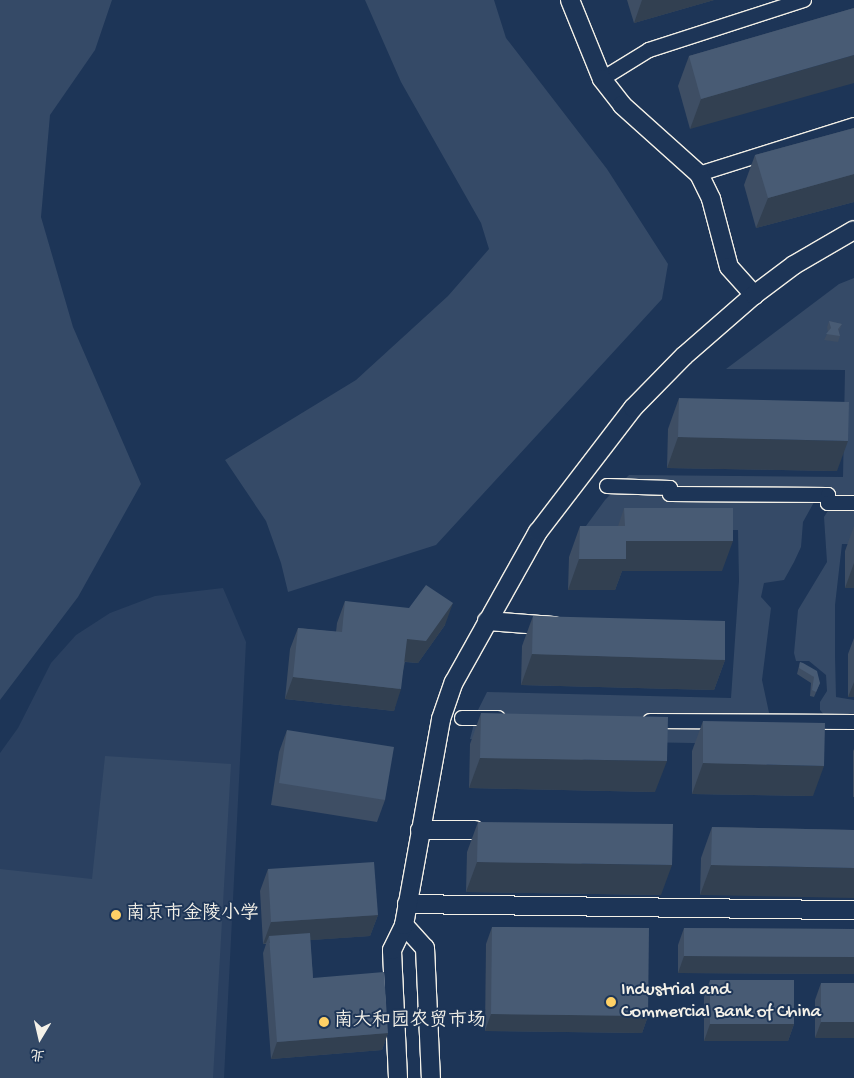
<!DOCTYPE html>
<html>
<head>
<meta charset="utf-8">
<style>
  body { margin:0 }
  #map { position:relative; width:854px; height:1078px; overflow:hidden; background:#1d3557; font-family:"Gochi Hand","LXGW WenKai TC",sans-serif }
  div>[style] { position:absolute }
  .built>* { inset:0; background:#2a4060 }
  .green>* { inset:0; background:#354a67 }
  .roads { filter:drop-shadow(1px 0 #f4f1e8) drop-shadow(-1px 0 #f4f1e8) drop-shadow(0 1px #f4f1e8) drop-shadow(0 -1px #f4f1e8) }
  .pedestrian>* { height:14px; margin:-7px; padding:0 7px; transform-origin:7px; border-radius:7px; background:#1d3557 }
  .minor>* { height:18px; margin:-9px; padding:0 9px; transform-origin:9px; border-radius:9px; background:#1d3557 }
  .wall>* { inset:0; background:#3e4e64 }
  .shaded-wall>* { inset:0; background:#324051 }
  .building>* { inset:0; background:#485b74 }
  .dots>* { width:14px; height:14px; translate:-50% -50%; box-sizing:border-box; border:2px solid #1d3557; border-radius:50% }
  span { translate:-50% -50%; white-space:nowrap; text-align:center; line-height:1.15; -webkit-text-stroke:4px #1d3557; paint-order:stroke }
  .poi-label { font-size:19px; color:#f4f1e8 }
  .left { translate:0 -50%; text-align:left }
  .north { position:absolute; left:15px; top:1013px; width:50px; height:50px; -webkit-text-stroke:4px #1d3557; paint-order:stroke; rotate:189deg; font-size:14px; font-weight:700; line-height:20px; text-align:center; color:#f4f1e8 }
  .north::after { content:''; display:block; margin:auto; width:18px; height:22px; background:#f4f1e8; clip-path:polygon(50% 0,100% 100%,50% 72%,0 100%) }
</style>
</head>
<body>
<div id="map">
  <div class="built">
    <div style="clip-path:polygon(223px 588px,246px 642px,224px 1078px,0 1078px,0 753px,18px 728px,51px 663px,76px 635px,110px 613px,155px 596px)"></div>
  </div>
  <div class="green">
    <div style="clip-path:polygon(0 0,112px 0,95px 50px,50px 115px,41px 217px,73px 327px,141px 484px,78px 597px,0 700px)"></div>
    <div style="clip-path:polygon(365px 0,494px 0,506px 38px,607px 169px,668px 264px,662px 299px,436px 545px,288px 592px,281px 563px,266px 521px,225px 460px,356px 380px,448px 296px,489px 249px,481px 223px,401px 82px)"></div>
    <div style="clip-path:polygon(854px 278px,854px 544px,842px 544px,835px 605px,835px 656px,836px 697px,854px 700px,854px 722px,830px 722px,820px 710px,820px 702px,827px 691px,826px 675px,809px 661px,796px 661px,794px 653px,798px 610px,827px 562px,824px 517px,833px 503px,818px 495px,803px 522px,801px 547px,794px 562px,784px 580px,764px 583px,761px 597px,771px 608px,762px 680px,771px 722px,802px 745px,470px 739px,477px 712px,487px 692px,731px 698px,739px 581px,738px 530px,583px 530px,605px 500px,629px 475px,843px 477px,845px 370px,726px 369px,839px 284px)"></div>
    <div style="clip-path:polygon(105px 756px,231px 764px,213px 1078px,0 1078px,0 869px,92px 879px)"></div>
  </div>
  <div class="roads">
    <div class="pedestrian">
      <div style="left:602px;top:79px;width:55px;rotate:-31.7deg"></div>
      <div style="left:649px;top:50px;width:163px;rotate:-17.9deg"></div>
      <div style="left:699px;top:174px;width:163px;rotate:-17.5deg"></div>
      <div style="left:607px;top:486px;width:63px;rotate:1.8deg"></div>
      <div style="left:670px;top:488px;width:6px;rotate:90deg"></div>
      <div style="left:670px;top:494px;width:158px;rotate:0.4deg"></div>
      <div style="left:828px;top:495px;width:8px;rotate:90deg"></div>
      <div style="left:828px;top:503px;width:26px"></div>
      <div style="left:462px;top:718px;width:36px"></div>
      <div style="left:650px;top:721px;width:204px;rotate:0.3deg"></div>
    </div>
    <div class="minor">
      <div style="left:570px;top:0;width:85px;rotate:67.9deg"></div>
      <div style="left:602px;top:79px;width:33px;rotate:52deg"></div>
      <div style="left:622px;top:105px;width:103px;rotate:41.9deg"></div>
      <div style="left:699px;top:174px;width:28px;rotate:64deg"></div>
      <div style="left:711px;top:199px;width:70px;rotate:75.2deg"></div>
      <div style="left:729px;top:267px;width:38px;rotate:48deg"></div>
      <div style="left:487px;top:621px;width:67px;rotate:4.3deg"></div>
      <div style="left:420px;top:830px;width:55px"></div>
      <div style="left:407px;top:904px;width:447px;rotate:0.8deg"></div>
      <div style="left:404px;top:925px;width:31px;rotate:48deg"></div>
      <div style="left:425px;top:948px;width:130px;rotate:87.4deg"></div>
      <div style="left:398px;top:1078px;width:128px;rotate:-92.7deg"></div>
      <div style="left:392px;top:950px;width:28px;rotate:-64deg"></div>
      <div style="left:404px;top:925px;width:209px;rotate:-79.8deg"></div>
      <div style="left:441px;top:719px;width:39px;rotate:-71deg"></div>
      <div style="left:454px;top:682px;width:172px;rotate:-60.8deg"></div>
      <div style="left:538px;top:532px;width:156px;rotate:-52.5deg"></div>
      <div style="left:633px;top:408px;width:73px;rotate:-45.6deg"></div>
      <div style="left:684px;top:356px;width:93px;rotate:-41.1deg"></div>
      <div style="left:754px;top:295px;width:50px;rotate:-36.9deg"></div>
      <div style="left:794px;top:265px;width:69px;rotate:-30.3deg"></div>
    </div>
  </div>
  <div class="wall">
    <div style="clip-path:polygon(627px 0,714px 0,634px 23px)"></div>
    <div style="clip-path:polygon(854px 8px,690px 129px,678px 86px,689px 56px)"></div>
    <div style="clip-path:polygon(854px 128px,854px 202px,756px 228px,744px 185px,755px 155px)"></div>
    <div style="clip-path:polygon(829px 321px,842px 324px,839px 331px,840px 336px,838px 342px,824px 340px,828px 332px,827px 327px)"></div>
    <div style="clip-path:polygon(679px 398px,837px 471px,667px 468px,668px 429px)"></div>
    <div style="clip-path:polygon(624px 508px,722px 571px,622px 571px,615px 590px,568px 590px,569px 557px,580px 526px,618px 526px)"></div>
    <div style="clip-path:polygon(854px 526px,854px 588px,845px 588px,845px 551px)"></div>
    <div style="clip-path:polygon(345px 601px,445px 625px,418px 663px,405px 662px,394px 711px,285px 699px,290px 649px,298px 628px,336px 632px,337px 623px)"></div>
    <div style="clip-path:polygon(533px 616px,725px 660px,714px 690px,521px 685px,522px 646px)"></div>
    <div style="clip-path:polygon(854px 638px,854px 697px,848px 697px,848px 654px)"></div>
    <div style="clip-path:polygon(800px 662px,820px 683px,814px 697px,810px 696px,811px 683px,797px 674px)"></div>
    <div style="clip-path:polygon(481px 713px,655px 792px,469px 788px,470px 744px)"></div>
    <div style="clip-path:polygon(703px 721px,813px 796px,692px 794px,692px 751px)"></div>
    <div style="clip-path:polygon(287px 730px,385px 800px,377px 822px,271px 805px,279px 752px)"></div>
    <div style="clip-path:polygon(854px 749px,854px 797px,853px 797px,853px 751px)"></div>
    <div style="clip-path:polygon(478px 822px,661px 895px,466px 892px,467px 852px)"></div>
    <div style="clip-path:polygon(712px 827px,854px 830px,700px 895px,701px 858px)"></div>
    <div style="clip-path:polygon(268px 869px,378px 915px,370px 936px,310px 940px,313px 978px,388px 1033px,382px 1050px,271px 1059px,263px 953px,266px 944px,263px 944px,260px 891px)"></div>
    <div style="clip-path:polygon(492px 927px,648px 1016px,642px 1033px,485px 1031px,486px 944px)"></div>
    <div style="clip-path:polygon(684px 928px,854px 929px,854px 974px,678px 973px,678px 945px)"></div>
    <div style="clip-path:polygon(710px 980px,794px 1024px,788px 1041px,704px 1041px,704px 997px)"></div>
    <div style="clip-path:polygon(821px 983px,854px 983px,815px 1038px,815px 1000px)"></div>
  </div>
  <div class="shaded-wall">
    <div style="clip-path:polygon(642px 0,714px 0,634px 23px)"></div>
    <div style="clip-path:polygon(854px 55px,854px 83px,690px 129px,701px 99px)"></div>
    <div style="clip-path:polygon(854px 174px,854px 202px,756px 228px,768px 198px)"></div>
    <div style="clip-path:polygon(678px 437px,848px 441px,837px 471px,667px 468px)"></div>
    <div style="clip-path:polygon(626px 541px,733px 541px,722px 571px,622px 571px,615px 590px,568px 590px,579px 559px)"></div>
    <div style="clip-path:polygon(854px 563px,854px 588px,845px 588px)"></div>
    <div style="clip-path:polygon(453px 603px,445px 625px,418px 663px,399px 661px,407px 639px)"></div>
    <div style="clip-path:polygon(532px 654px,725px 660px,714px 690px,521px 685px)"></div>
    <div style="clip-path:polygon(293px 677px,401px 689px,394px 711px,285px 699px)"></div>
    <div style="clip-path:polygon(854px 682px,854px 697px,848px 697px)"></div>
    <div style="clip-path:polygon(480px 758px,667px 761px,655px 792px,469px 788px)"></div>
    <div style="clip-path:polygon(703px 763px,824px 766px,813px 796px,692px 794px)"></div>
    <div style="clip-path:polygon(477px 862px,672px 865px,661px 895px,466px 892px)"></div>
    <div style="clip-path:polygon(711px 865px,854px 868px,854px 898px,700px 895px)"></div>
    <div style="clip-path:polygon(378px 915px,370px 936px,269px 943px,269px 936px,266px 943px,263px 944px,271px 922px)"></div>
    <div style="clip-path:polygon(684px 956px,854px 957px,854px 974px,678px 973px)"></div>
    <div style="clip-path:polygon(491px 1014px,648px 1016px,642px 1033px,485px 1031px)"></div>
    <div style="clip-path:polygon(821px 1022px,854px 1022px,854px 1038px,815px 1038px)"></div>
    <div style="clip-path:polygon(710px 1024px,794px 1024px,788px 1041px,704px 1041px)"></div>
    <div style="clip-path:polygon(388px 1033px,382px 1050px,271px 1059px,277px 1042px)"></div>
  </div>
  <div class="building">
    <div style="clip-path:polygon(854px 8px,854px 55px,701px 99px,689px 56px)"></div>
    <div style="clip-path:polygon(854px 128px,854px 174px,768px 198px,755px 155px)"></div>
    <div style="clip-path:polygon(829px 321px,842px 324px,838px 329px,840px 336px,826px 334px,831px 328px)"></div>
    <div style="clip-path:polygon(679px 398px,849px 402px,848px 441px,678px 437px)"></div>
    <div style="clip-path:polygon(624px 508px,733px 508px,733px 541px,626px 541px,626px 559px,579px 559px,580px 526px,625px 526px)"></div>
    <div style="clip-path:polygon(426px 585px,453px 603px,426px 641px,407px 639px,401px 689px,293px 677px,298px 628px,342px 632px,345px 601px,409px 608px)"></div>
    <div style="clip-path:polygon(533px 616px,725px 621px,725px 660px,532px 654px)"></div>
    <div style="clip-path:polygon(800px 662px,803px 663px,817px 671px,820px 683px,816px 692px,812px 690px,814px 677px,799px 668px)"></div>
    <div style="clip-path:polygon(481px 713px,668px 717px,667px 761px,480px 758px)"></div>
    <div style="clip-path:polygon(703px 721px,825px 723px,824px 766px,703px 763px)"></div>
    <div style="clip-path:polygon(287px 730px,394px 747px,385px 800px,279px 783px)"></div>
    <div style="clip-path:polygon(478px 822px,673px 824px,672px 865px,477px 862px)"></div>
    <div style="clip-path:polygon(712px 827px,854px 830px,854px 868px,711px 865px)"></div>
    <div style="clip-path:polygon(374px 862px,378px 915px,271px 922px,268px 869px)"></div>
    <div style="clip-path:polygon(492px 927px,649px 928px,648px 1016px,491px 1014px)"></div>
    <div style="clip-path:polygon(684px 928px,854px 929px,854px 957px,684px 956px)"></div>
    <div style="clip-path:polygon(310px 933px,313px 978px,384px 972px,388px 1033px,277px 1042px,269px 936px)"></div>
    <div style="clip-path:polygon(710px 980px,794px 980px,794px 1024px,710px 1024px)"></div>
    <div style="clip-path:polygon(821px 983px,854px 983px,854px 1022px,821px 1022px)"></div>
  </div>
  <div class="dots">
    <div style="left:116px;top:915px;background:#ffd166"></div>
    <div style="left:611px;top:1002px;background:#ffd166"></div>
    <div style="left:324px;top:1022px;background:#ffd166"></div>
  </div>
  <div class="poi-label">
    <span class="left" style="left:126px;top:915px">南京市金陵小学</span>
    <span class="left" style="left:621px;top:1002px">Industrial and<br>Commercial Bank of China</span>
    <span class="left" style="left:334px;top:1022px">南大和园农贸市场</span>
  </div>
  <div class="north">北</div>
</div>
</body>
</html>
